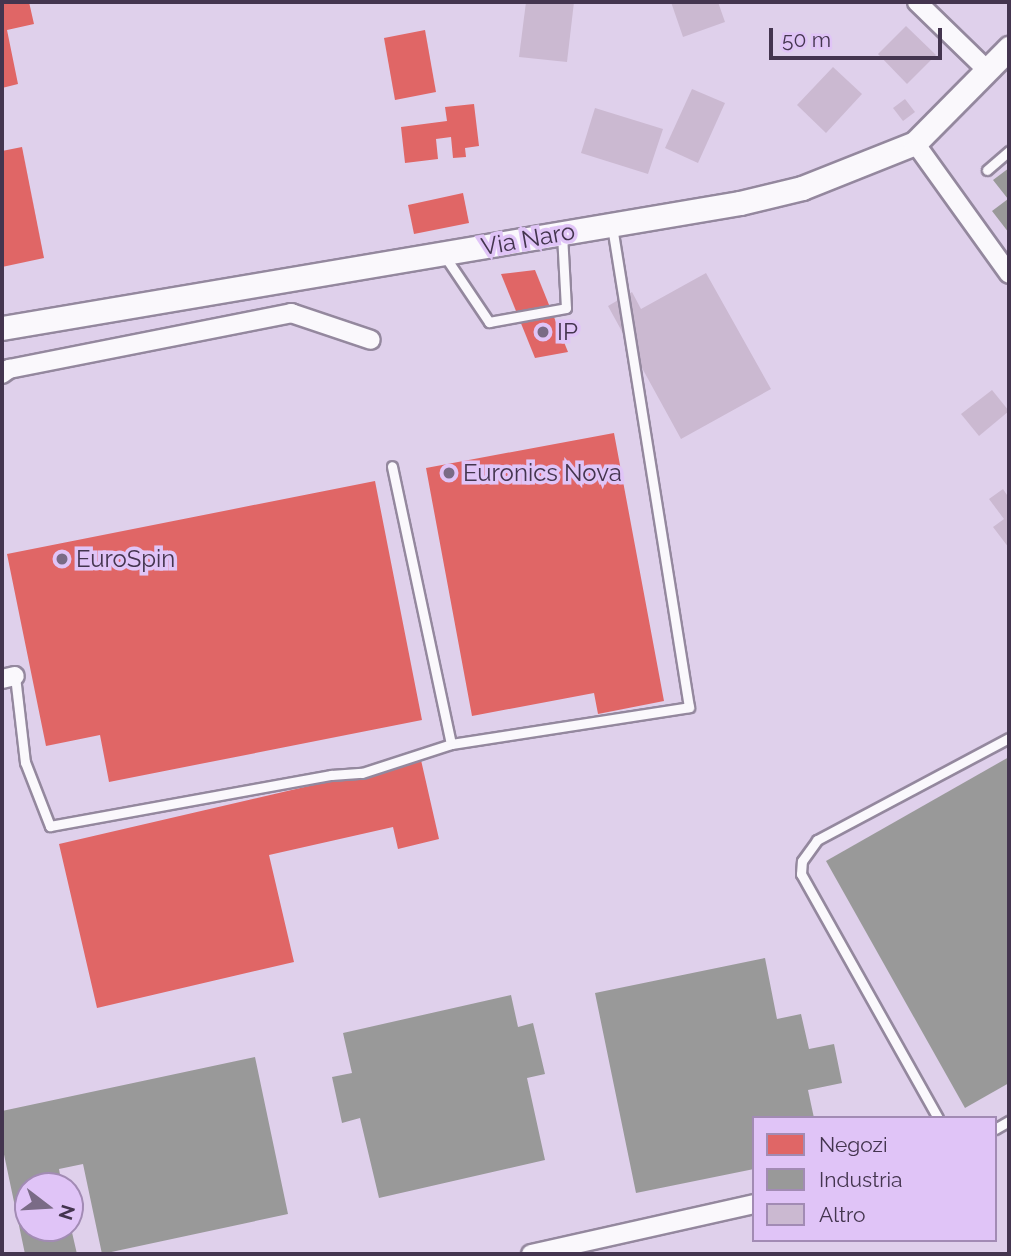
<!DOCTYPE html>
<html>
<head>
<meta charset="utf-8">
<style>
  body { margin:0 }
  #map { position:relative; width:1011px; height:1256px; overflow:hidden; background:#dfd0eb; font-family:Raleway,sans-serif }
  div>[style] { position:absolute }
  .shops>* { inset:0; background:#e06666 }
  .industry>* { inset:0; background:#999 }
  .building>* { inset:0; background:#cbb9d1 }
  .roads { filter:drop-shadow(2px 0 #94889e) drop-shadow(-2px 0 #94889e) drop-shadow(0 2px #94889e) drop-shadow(0 -2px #94889e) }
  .service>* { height:9px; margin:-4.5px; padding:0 4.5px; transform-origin:4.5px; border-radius:4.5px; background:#faf8fc }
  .minor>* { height:18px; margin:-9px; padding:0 9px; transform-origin:9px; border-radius:9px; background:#faf8fc }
  .tertiary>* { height:23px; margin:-11.5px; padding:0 11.5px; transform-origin:11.5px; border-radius:11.5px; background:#faf8fc }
  .dots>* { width:19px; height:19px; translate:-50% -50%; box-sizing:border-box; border:4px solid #e0c4f7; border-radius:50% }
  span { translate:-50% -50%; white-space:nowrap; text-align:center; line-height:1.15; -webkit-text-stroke:7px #e0c4f7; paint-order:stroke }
  .street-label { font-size:24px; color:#44354f }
  .poi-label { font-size:24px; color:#44354f }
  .left { translate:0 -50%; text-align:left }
  .frame { position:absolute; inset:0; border:4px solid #44354f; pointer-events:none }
  .legend { position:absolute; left:752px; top:1116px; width:245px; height:126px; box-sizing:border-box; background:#e0c4f7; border:2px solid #a28bb4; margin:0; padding:9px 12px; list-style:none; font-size:21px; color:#44354f }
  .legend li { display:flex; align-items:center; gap:14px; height:35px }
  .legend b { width:35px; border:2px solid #a28bb4 }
  .north { position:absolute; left:14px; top:1172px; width:70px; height:70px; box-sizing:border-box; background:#e0c4f7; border:2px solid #a28bb4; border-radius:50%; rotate:107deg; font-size:19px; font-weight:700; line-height:28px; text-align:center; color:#44354f }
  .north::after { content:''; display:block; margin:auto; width:24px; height:32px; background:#7a6b86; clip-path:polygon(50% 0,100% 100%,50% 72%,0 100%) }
  .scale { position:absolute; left:769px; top:28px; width:173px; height:32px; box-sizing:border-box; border:4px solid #44354f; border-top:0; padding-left:9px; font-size:21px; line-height:24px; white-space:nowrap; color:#44354f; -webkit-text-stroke:5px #e0c4f7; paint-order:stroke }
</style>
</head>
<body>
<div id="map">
  <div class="shops">
    <div style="clip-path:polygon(2px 2px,29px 2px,34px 24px,7px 30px,18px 84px,2px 88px)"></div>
    <div style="clip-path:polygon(425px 30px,436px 92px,395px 100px,384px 38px)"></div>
    <div style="clip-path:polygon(474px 104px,479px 146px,465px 148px,466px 157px,453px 158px,451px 137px,436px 139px,438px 159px,405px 163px,401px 127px,447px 121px,445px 107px)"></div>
    <div style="clip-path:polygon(22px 147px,44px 258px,2px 267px,2px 151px)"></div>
    <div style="clip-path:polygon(463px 193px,469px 223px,414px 234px,408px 205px)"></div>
    <div style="clip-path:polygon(535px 270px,568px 352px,535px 358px,501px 274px)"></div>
    <div style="clip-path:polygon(614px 433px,664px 701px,598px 714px,594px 693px,472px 716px,426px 468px)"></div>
    <div style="clip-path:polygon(375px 481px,422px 720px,109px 782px,100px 735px,46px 746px,7px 554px)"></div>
    <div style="clip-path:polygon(421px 760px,439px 839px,398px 849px,393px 827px,269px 855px,294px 962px,97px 1008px,59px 844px)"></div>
  </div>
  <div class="industry">
    <div style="clip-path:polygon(1009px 168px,1009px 233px,992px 211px,1008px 199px,993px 180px)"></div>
    <div style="clip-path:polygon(1009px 757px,1009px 1083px,965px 1108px,826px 861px)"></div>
    <div style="clip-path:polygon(765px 958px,777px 1019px,801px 1014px,809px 1049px,834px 1044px,842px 1083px,808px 1090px,814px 1118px,754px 1118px,754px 1169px,636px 1193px,595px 993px)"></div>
    <div style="clip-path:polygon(511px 995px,518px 1027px,533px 1023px,545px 1074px,527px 1078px,545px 1160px,379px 1198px,360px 1118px,342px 1123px,332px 1077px,352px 1073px,343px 1033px)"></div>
    <div style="clip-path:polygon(255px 1057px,288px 1214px,102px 1254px,83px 1164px,59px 1169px,62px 1186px,28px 1186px,28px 1228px,71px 1228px,77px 1254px,25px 1254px,2px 1145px,2px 1111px)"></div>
  </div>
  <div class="building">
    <div style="clip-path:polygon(526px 2px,574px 2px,567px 62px,519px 57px)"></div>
    <div style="clip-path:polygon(671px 2px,718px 2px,725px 22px,683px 37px)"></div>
    <div style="clip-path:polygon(906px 26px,936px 55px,907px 84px,878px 54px)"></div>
    <div style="clip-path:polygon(833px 67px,862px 94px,826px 133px,797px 105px)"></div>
    <div style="clip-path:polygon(692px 89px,725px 103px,698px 163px,665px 148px)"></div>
    <div style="clip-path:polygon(905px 99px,915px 112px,903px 121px,893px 108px)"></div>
    <div style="clip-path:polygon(595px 108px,663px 129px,648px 174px,581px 153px)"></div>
    <div style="clip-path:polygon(706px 273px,771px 389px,681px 439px,608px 306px,632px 292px,641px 309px)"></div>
    <div style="clip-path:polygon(992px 390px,1009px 411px,979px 436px,961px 414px)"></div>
    <div style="clip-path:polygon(1003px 489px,1009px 498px,1009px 548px,993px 527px,1004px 519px,989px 499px)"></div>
  </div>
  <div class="roads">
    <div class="service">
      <div style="left:987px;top:170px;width:29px;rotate:-41deg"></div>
      <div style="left:444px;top:255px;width:81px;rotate:56.1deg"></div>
      <div style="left:489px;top:322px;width:78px;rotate:-10.3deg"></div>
      <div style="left:566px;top:308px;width:75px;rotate:-93.1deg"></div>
      <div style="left:15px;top:676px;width:87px;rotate:83.4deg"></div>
      <div style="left:25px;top:762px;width:69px;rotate:68.7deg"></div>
      <div style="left:50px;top:826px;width:286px;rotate:-10.3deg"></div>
      <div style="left:331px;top:775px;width:31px;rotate:-4deg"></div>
      <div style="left:362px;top:773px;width:94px;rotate:-18deg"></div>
      <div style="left:451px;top:744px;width:284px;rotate:-102deg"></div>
      <div style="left:451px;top:744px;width:241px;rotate:-8.8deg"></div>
      <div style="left:689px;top:707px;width:489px;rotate:-99.1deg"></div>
      <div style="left:938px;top:1118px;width:280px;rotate:-119.3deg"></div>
      <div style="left:801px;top:874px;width:13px;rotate:-86deg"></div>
      <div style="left:802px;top:861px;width:26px;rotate:-54deg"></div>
      <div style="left:817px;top:840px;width:217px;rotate:-28deg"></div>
      <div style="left:995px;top:1129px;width:16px;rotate:-30deg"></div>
    </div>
    <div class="minor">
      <div style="left:917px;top:2px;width:98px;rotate:44.2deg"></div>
      <div style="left:915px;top:143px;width:161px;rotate:54.3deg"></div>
      <div style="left:2px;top:374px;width:9px;rotate:-36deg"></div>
      <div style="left:9px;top:369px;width:288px;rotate:-11.2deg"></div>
      <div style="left:291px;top:313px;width:84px;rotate:18.6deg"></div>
      <div style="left:2px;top:679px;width:13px;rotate:-13deg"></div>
      <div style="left:531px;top:1254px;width:229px;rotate:-12.6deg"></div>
    </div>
    <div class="tertiary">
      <div style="left:2px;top:328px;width:749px;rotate:-9.61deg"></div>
      <div style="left:740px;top:203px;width:64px;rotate:-13.6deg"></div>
      <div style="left:802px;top:188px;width:122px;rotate:-21.7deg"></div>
      <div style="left:915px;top:143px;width:134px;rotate:-45.3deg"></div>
    </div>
  </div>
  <div class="dots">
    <div style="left:543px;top:332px;background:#7a6b86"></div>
    <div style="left:449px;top:473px;background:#7a6b86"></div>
    <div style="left:62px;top:559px;background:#7a6b86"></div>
  </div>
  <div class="street-label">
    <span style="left:528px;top:239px;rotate:-10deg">Via Naro</span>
  </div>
  <div class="poi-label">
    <span class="left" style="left:557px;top:332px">IP</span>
    <span class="left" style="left:463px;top:473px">Euronics Nova</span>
    <span class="left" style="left:76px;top:559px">EuroSpin</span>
  </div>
  <div class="frame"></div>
  <ul class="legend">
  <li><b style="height:19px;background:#e06666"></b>Negozi</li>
  <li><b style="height:19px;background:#999"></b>Industria</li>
  <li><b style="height:19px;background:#cbb9d1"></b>Altro</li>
  </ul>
  <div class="north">N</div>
  <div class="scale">50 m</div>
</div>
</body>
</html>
